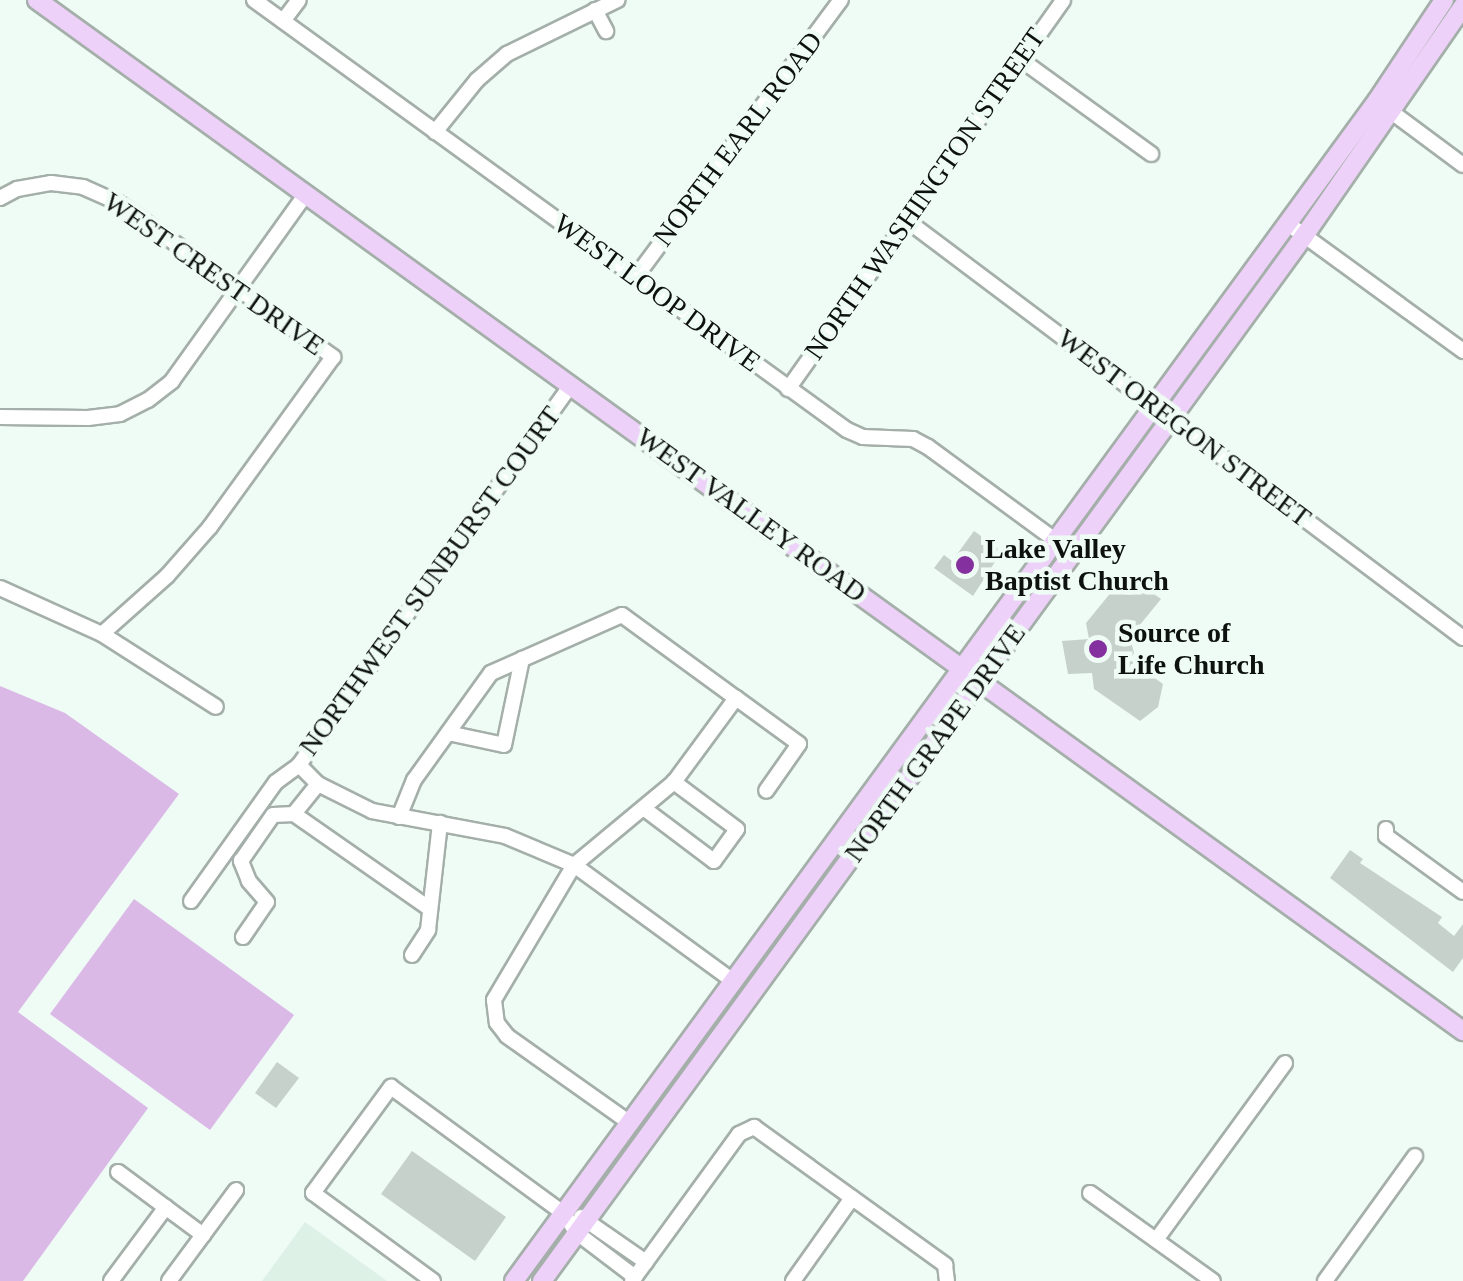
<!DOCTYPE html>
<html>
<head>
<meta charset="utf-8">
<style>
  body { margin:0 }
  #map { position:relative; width:1463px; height:1281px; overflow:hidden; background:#effbf5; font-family:"Times New Roman",serif }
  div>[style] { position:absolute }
  .built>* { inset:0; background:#def1e7 }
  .green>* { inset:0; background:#dab9e6 }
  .building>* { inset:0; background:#c6d1cb }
  .roads { filter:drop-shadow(2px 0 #a5afaa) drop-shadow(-2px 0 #a5afaa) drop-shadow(0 2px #a5afaa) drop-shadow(0 -2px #a5afaa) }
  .minor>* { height:14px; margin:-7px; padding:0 7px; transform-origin:7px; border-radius:7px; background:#fff }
  .major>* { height:18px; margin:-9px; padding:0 9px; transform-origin:9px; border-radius:9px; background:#edd1f8 }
  .dots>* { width:28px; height:28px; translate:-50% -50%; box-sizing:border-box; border:5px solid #effbf5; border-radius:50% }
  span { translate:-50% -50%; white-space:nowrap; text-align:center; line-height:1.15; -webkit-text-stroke:9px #effbf5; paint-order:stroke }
  .street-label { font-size:28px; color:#0d110f }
  .poi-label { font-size:28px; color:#0d110f; font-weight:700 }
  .left { translate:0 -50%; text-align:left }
</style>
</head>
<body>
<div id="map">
  <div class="built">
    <div style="clip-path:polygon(305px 1222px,387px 1281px,262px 1281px)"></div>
  </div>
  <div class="green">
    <div style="clip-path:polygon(0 686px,65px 713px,179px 794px,18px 1012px,148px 1108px,23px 1281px,0 1281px)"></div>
    <div style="clip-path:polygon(134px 899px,294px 1015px,210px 1130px,50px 1014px)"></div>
  </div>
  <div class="building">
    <div style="clip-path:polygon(974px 531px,1002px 551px,973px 596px,934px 568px,944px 555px,952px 561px)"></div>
    <div style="clip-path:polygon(1126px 574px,1161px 599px,1130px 637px,1134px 653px,1130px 660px,1163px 684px,1158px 707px,1140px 721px,1094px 689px,1092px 673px,1068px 674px,1062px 641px,1089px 639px,1086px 623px)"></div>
    <div style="clip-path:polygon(1350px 850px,1363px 859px,1360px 863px,1442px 917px,1438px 923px,1454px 936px,1463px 924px,1463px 958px,1453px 972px,1330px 878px)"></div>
    <div style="clip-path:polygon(277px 1062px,299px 1078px,276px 1108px,255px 1093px)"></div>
    <div style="clip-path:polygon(412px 1151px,506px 1217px,475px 1261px,381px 1194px)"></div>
  </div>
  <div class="roads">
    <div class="minor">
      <div style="left:254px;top:0;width:732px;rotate:35.95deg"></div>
      <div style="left:847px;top:430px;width:17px;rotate:24deg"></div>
      <div style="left:863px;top:437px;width:50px;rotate:2.3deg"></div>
      <div style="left:913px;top:439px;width:17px;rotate:28deg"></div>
      <div style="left:928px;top:447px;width:180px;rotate:36.2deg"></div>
      <div style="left:595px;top:10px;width:24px;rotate:62deg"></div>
      <div style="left:283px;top:21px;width:26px;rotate:-53deg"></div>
      <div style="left:1020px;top:59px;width:162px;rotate:35.9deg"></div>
      <div style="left:1385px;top:107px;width:97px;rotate:36.6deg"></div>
      <div style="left:435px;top:132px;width:67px;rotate:-51.1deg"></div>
      <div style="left:477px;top:80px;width:40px;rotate:-41deg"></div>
      <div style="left:507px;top:54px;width:123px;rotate:-26.1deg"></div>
      <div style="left:0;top:198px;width:19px;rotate:-28deg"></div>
      <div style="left:17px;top:189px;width:35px;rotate:-10deg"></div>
      <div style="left:51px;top:183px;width:32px;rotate:7deg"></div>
      <div style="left:83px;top:187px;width:39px;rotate:24deg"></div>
      <div style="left:119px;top:203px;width:264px;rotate:35.7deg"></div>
      <div style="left:333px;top:357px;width:210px;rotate:125.9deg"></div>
      <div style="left:210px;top:527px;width:65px;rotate:131.3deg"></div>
      <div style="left:167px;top:576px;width:87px;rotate:138.3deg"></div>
      <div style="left:905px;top:219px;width:698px;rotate:36.9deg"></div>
      <div style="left:1287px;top:223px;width:218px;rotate:36deg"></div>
      <div style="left:635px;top:278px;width:346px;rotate:-53.5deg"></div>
      <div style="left:571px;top:385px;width:467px;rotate:125.6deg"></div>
      <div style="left:299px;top:765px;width:27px;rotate:45deg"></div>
      <div style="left:318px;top:784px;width:60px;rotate:26.6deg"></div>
      <div style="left:372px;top:811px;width:135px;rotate:10.6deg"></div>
      <div style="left:505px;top:836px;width:75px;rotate:22.8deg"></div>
      <div style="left:574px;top:865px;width:197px;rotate:36.1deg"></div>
      <div style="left:788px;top:389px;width:476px;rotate:-54.7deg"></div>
      <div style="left:0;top:417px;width:88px;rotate:0.7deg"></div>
      <div style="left:88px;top:418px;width:32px;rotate:-7deg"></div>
      <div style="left:120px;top:414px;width:31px;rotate:-27deg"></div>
      <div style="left:148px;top:400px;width:31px;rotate:-38deg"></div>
      <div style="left:172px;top:381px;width:229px;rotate:-54.4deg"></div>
      <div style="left:0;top:588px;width:112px;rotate:24.3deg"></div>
      <div style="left:102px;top:634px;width:135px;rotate:32.6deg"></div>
      <div style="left:736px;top:698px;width:78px;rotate:36.1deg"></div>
      <div style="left:799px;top:744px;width:57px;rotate:125.1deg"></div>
      <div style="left:448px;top:733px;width:57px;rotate:12.1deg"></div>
      <div style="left:504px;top:745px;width:88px;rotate:-78.2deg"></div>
      <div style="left:318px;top:784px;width:38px;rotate:129deg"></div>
      <div style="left:294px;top:814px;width:166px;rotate:34.9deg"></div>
      <div style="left:646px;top:810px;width:85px;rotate:36.9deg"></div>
      <div style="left:714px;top:861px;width:39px;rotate:-54deg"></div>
      <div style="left:737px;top:829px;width:79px;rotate:-143.3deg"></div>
      <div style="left:399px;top:817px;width:40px;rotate:-68deg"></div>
      <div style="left:414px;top:780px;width:132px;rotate:-54.3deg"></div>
      <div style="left:491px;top:673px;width:143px;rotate:-23.9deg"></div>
      <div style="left:622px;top:615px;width:141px;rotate:36.1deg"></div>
      <div style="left:736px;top:698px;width:104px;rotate:126.4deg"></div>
      <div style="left:674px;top:782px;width:130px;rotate:140.3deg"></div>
      <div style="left:574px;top:865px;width:157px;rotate:120.7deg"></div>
      <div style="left:494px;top:1000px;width:23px;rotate:83deg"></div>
      <div style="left:497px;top:1023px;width:16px;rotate:52deg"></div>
      <div style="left:507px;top:1036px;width:151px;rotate:35.3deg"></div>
      <div style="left:1386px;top:829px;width:7px;rotate:90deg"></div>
      <div style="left:1386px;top:836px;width:95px;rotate:36deg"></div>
      <div style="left:191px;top:901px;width:146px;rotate:-54.5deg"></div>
      <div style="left:276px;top:782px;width:29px;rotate:-36deg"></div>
      <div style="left:243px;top:937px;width:42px;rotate:-55.6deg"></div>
      <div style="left:267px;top:902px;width:28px;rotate:-131deg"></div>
      <div style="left:249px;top:881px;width:22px;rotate:-112deg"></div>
      <div style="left:241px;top:861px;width:56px;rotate:-55.2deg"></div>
      <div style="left:273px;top:815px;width:21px;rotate:-3deg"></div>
      <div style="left:412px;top:955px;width:30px;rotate:-57deg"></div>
      <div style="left:428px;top:930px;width:108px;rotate:-83.6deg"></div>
      <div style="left:118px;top:1172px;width:106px;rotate:36.5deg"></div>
      <div style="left:1090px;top:1193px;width:151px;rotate:35.6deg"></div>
      <div style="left:581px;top:1217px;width:79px;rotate:34.7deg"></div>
      <div style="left:1156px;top:1240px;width:219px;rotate:-53.9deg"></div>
      <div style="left:111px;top:1281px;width:92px;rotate:-53.4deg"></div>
      <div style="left:169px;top:1281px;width:113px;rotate:-53.6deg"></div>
      <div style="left:433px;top:1281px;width:149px;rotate:-143.7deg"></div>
      <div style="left:313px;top:1193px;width:132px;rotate:-53.7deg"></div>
      <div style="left:391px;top:1087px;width:213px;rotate:36.2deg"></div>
      <div style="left:563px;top:1213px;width:24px;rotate:55deg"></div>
      <div style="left:577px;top:1233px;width:73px;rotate:37.2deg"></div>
      <div style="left:632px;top:1281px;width:182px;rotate:-53.9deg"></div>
      <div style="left:739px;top:1134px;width:17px;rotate:-25deg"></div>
      <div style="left:754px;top:1127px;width:236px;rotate:35.8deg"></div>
      <div style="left:945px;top:1265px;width:16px;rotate:83deg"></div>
      <div style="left:793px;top:1281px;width:102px;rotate:-54.6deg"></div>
      <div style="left:1325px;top:1281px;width:154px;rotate:-54.2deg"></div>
    </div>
    <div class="major">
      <div style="left:37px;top:0;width:1760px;rotate:35.87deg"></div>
      <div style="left:514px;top:1281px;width:1462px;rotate:-53.82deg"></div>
      <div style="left:1377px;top:101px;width:121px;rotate:-56.4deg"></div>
      <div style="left:542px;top:1281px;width:1293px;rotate:-53.9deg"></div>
      <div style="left:1304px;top:236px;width:280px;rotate:-55.3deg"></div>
    </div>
  </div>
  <div class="dots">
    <div style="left:965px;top:565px;background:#84309f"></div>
    <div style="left:1098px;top:649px;background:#84309f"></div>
  </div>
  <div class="street-label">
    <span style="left:738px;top:139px;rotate:-53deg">NORTH EARL ROAD</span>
    <span style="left:925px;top:194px;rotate:-55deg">NORTH WASHINGTON STREET</span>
    <span style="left:214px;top:274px;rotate:35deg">WEST CREST DRIVE</span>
    <span style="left:657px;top:293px;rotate:36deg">WEST LOOP DRIVE</span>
    <span style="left:1184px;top:428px;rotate:37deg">WEST OREGON STREET</span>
    <span style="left:751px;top:515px;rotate:36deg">WEST VALLEY ROAD</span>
    <span style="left:430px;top:581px;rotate:-54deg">NORTHWEST SUNBURST COURT</span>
    <span style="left:935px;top:743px;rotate:-54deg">NORTH GRAPE DRIVE</span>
  </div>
  <div class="poi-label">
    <span class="left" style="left:985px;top:565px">Lake Valley<br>Baptist Church</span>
    <span class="left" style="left:1118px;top:649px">Source of<br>Life Church</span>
  </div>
</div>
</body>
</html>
